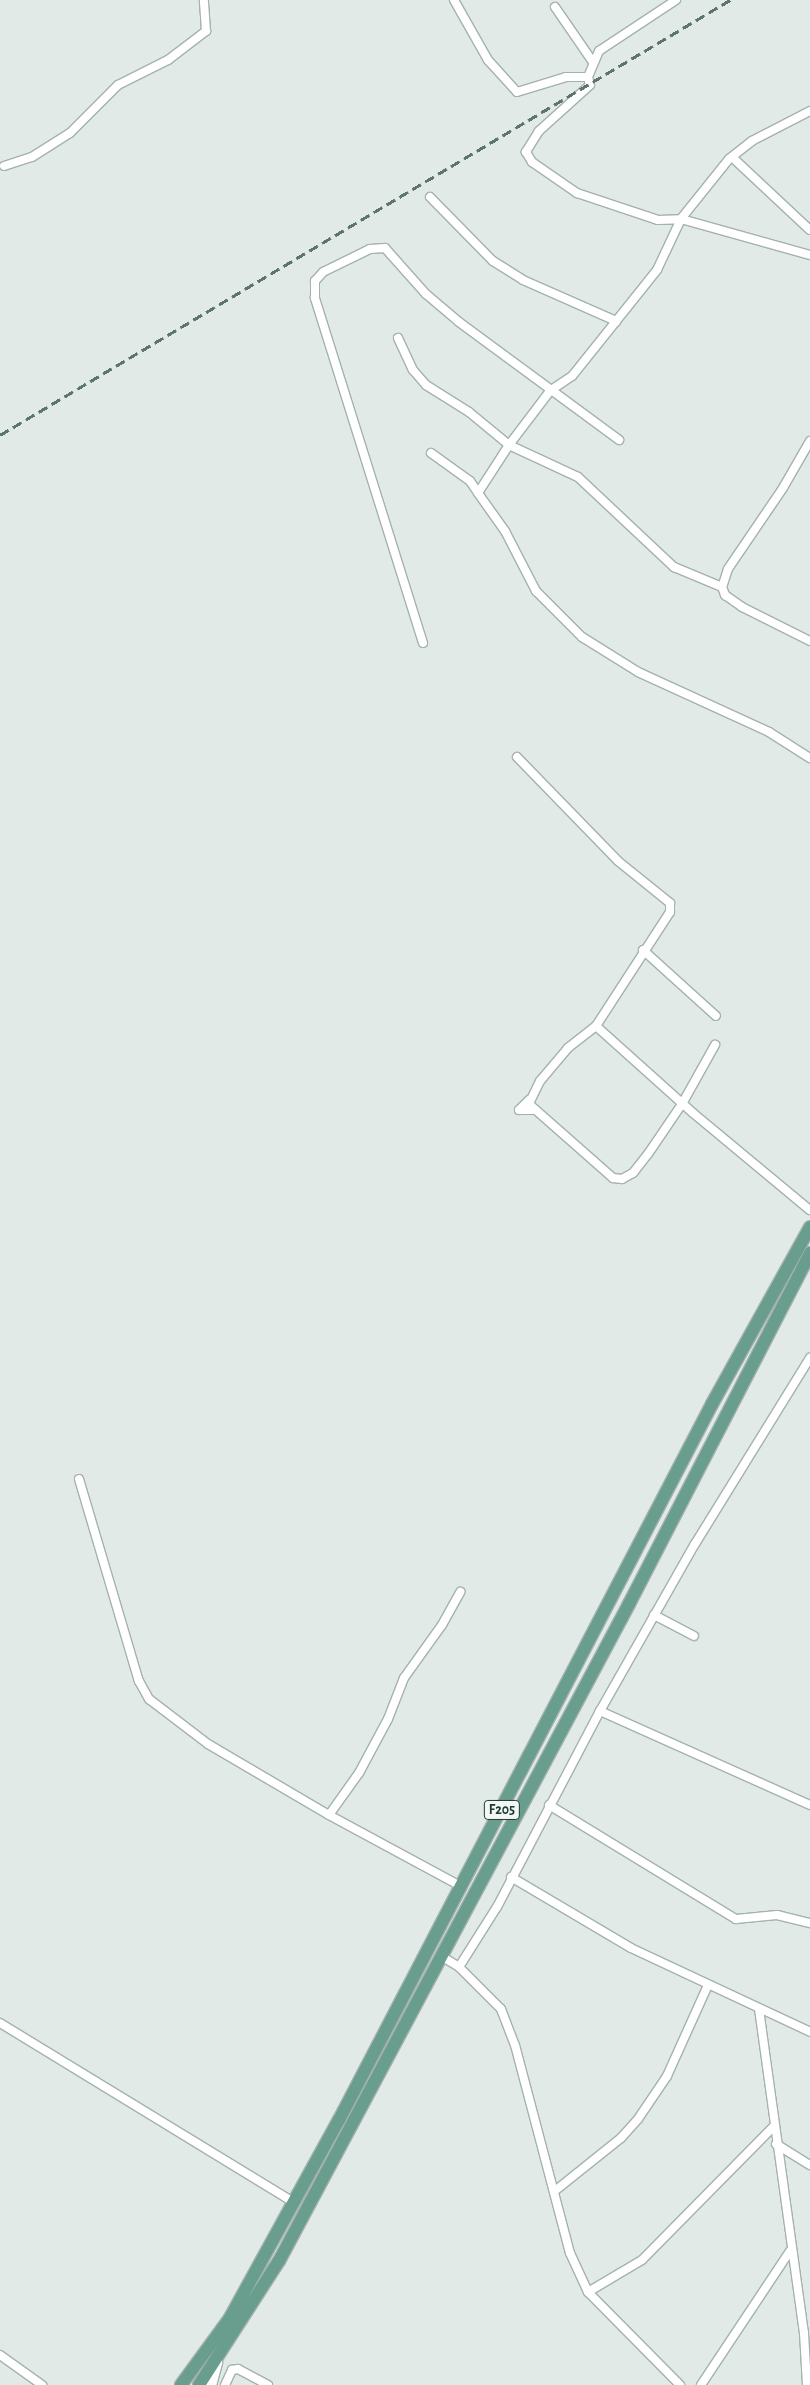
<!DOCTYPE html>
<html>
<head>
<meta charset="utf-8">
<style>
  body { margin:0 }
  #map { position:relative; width:810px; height:2385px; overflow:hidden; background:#e1eae6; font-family:"Alegreya Sans",sans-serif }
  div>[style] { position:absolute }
  .roads { filter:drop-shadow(1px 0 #a4b2ad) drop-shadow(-1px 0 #a4b2ad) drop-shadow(0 1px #a4b2ad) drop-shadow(0 -1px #a4b2ad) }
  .minor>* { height:8px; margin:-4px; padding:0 4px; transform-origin:4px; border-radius:4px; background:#fff }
  .secondary>* { height:11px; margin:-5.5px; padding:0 5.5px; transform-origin:5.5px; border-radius:5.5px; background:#fff }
  .primary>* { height:12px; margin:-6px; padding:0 6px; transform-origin:6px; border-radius:6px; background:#699d8e }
  .rail>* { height:3px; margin-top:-1.5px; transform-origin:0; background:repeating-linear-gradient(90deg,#5d756e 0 10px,transparent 0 15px) }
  span { translate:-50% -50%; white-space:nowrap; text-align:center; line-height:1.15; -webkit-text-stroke:5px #f1f7f4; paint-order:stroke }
  .shield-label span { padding:1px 4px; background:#f1f7f4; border:1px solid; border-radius:4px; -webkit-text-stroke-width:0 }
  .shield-label { font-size:14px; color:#233a33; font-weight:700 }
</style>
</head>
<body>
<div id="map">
  <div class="roads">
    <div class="minor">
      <div style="left:454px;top:0;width:69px;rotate:60.5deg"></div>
      <div style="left:488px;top:60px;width:43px;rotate:47.8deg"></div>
      <div style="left:517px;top:92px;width:51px;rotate:-17deg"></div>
      <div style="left:566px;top:77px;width:22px"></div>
      <div style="left:676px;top:0;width:92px;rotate:146.5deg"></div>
      <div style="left:599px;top:51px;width:28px;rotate:113deg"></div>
      <div style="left:588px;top:77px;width:8px;rotate:76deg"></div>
      <div style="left:590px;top:85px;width:69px;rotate:138deg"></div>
      <div style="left:539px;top:131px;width:25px;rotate:122deg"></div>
      <div style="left:526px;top:152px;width:12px;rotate:59deg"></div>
      <div style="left:532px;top:162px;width:55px;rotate:34.6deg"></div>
      <div style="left:577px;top:193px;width:85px;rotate:18.4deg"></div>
      <div style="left:658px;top:220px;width:23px;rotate:-2deg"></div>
      <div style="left:681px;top:219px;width:134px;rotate:15.6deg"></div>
      <div style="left:555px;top:7px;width:67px;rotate:55.4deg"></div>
      <div style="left:810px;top:111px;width:65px;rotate:152.7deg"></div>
      <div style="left:752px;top:141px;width:29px;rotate:142deg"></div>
      <div style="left:729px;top:159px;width:77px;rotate:128.7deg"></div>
      <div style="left:681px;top:219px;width:56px;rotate:115.2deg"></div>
      <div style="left:657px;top:270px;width:136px;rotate:128.7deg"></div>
      <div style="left:572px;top:376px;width:27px;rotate:146deg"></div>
      <div style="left:550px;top:391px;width:68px;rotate:127.2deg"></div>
      <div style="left:509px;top:445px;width:57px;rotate:122.9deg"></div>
      <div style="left:478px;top:493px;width:47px;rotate:54.6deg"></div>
      <div style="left:505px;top:531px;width:68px;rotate:62.7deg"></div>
      <div style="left:536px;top:591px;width:65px;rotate:45deg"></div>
      <div style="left:582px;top:637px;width:66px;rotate:32deg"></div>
      <div style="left:638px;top:672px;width:144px;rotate:24.6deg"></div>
      <div style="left:769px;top:732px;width:49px;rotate:32.4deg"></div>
      <div style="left:733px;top:158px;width:105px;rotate:43.1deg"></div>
      <div style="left:4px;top:166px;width:29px;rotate:-18deg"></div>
      <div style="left:32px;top:157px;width:45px;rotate:-32.3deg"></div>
      <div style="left:70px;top:133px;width:68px;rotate:-45deg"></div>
      <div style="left:118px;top:85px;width:56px;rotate:-26.6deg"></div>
      <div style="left:168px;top:60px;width:48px;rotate:-37.3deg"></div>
      <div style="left:206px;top:31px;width:31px;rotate:-94deg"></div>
      <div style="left:430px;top:197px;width:90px;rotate:45.5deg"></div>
      <div style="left:493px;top:261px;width:36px;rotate:32deg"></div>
      <div style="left:523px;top:280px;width:102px;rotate:23.8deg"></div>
      <div style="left:398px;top:338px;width:35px;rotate:65deg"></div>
      <div style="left:413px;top:370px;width:20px;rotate:49deg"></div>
      <div style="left:426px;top:385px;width:51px;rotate:32.1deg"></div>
      <div style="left:469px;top:412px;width:52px;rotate:39.5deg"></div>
      <div style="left:509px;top:445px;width:76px;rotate:24.9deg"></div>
      <div style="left:578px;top:477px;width:132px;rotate:43.2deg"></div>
      <div style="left:674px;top:567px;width:52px;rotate:22.6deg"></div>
      <div style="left:810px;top:441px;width:54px;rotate:119.9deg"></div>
      <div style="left:783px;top:488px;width:98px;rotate:124.2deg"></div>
      <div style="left:728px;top:569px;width:19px;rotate:108deg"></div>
      <div style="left:722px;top:587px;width:9px;rotate:69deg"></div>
      <div style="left:725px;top:595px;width:21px;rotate:35deg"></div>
      <div style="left:742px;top:607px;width:76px;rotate:26.6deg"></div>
      <div style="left:431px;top:453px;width:48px;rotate:35.7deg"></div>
      <div style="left:470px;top:481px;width:14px;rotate:56deg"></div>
      <div style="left:423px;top:643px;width:362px;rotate:-107.4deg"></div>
      <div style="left:315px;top:298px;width:17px;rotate:-90deg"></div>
      <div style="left:315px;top:281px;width:12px;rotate:-48deg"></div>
      <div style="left:323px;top:272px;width:52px;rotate:-26.1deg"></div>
      <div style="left:370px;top:249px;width:15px;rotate:-4deg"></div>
      <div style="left:385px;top:248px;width:62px;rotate:48.3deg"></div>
      <div style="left:426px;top:294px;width:43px;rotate:40.3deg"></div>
      <div style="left:459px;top:322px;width:199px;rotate:36.4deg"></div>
      <div style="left:517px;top:757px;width:145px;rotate:45.8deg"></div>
      <div style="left:618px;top:861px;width:67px;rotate:38.9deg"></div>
      <div style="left:670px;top:903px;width:9px;rotate:90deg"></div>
      <div style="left:670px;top:912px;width:136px;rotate:123deg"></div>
      <div style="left:596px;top:1026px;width:130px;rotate:41.9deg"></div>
      <div style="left:693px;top:1113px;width:152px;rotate:39.7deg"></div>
      <div style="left:643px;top:950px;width:98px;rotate:42.1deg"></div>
      <div style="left:596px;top:1026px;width:36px;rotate:142deg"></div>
      <div style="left:568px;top:1048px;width:43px;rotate:130.3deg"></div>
      <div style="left:540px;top:1081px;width:25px;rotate:116deg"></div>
      <div style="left:529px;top:1104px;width:112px;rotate:41.4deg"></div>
      <div style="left:613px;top:1178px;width:9px;rotate:6deg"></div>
      <div style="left:622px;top:1179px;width:13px;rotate:-29deg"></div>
      <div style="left:633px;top:1173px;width:24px;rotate:-52deg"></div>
      <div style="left:648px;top:1154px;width:60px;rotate:-55.8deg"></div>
      <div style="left:682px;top:1104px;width:68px;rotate:-60.8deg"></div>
      <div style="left:529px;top:1100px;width:14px;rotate:135deg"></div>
      <div style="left:519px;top:1110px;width:13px"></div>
      <div style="left:79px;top:1479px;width:211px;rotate:73.5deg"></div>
      <div style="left:139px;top:1681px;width:21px;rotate:61deg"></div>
      <div style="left:149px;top:1699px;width:74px;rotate:37.3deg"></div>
      <div style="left:208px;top:1744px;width:140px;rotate:30.4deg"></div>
      <div style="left:329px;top:1815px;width:151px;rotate:28.4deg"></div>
      <div style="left:654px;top:1615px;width:45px;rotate:27.7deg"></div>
      <div style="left:600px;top:1711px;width:230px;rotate:24.1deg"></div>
      <div style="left:549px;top:1805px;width:219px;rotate:31.4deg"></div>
      <div style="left:736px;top:1919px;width:41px;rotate:-5.6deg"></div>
      <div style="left:777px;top:1915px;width:34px;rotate:14deg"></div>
      <div style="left:329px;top:1815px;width:52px;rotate:-54.5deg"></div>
      <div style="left:359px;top:1773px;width:61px;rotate:-61.8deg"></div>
      <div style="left:388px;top:1719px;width:44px;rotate:-68.7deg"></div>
      <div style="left:404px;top:1678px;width:65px;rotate:-54.4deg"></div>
      <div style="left:442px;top:1625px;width:38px;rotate:-61deg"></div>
      <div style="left:511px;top:1877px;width:139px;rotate:30.6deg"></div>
      <div style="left:631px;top:1948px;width:198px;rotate:25.1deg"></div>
      <div style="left:441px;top:1956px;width:21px;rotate:31deg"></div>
      <div style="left:459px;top:1967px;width:59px;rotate:45deg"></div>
      <div style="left:501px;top:2009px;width:39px;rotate:69deg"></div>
      <div style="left:515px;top:2045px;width:215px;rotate:75.2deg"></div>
      <div style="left:570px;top:2253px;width:43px;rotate:65.2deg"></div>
      <div style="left:588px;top:2292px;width:131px;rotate:45.3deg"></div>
      <div style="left:459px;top:1967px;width:71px;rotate:-57.7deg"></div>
      <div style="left:497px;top:1907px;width:221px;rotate:-62.3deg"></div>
      <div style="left:600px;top:1711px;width:192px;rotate:-60.4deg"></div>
      <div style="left:695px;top:1544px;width:219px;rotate:-58.3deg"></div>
      <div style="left:759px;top:2009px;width:327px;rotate:82.1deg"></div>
      <div style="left:804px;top:2333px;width:52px;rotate:86.7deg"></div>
      <div style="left:0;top:2023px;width:342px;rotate:31.4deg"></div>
      <div style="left:776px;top:2144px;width:40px;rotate:32deg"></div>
      <div style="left:556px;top:2190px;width:83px;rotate:-38.7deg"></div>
      <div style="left:621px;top:2138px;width:25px;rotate:-48deg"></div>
      <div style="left:638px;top:2119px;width:52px;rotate:-56deg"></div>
      <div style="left:667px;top:2076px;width:100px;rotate:-65.7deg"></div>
      <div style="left:588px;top:2292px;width:63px;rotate:-30.7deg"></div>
      <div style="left:642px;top:2260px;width:188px;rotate:-45.4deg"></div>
      <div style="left:0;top:2355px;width:52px;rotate:35.5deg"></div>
      <div style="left:225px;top:2385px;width:17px;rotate:-65deg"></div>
      <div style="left:232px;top:2370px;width:6px;rotate:-9deg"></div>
      <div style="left:238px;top:2369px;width:34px;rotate:28deg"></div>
      <div style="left:701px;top:2385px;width:161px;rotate:-56.4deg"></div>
    </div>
    <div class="secondary">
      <div style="left:210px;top:2385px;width:24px;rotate:-75deg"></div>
    </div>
    <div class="primary">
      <div style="left:181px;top:2385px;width:83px;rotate:-53.8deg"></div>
      <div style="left:230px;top:2318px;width:226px;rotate:-61.2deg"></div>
      <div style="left:339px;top:2120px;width:807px;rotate:-62.48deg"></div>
      <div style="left:712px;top:1404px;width:202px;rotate:-61deg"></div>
      <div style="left:199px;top:2385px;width:148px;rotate:-57.2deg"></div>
      <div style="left:279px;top:2261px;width:744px;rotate:-61.95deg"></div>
      <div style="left:629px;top:1604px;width:395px;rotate:-62.7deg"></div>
    </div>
  </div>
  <div class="rail">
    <div style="left:0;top:435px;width:850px;rotate:-30.79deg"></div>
  </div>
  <div class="shield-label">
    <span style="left:502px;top:1810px">F205</span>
  </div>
</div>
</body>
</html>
